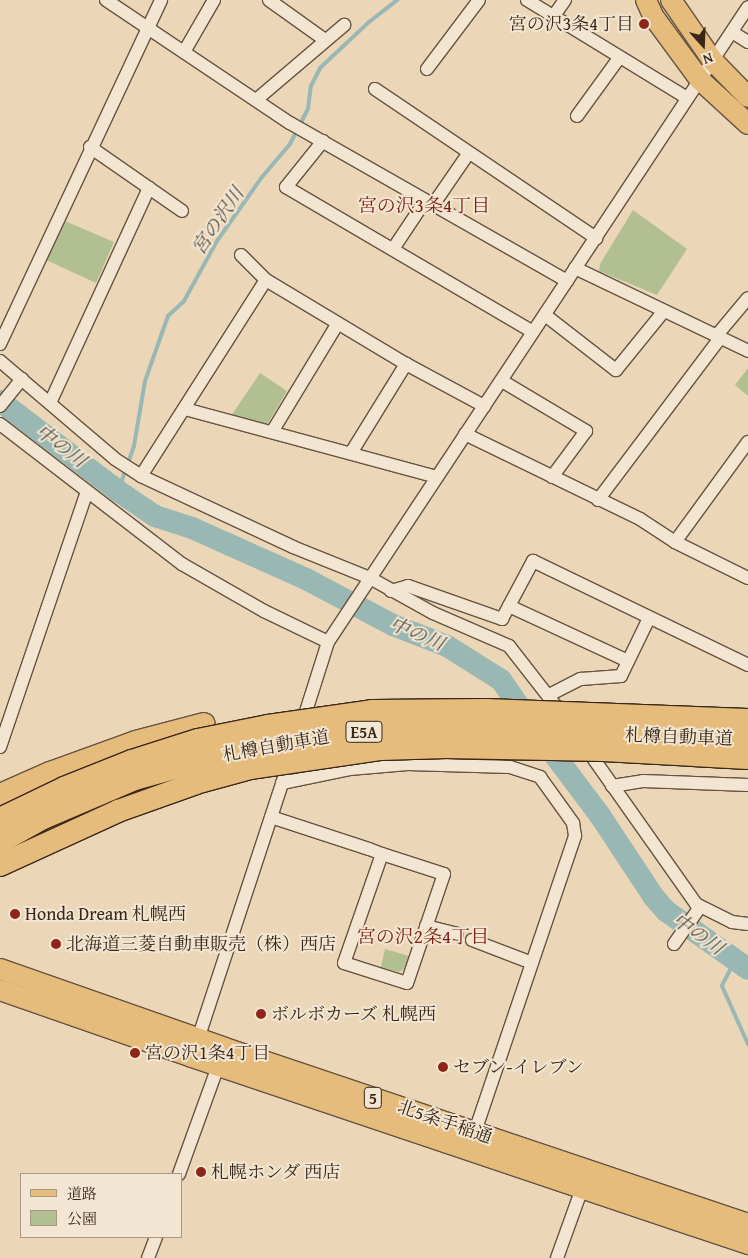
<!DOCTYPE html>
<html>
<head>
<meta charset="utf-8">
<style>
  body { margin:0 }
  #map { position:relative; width:748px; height:1258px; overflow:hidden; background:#ebd7b8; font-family:"Gentium Book Plus","Noto Serif JP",serif }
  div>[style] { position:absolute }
  .green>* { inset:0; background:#b2bf93 }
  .stream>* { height:4px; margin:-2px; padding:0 2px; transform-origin:2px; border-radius:2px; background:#99b8b4 }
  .river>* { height:22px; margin:-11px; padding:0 11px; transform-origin:11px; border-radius:11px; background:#99b8b4 }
  .roads { filter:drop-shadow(1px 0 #665340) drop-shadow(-1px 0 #665340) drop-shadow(0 1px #665340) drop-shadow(0 -1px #665340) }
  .minor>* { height:12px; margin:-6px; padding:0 6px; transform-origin:6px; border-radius:6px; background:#f2e5d1 }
  .primary>* { height:20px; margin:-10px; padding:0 10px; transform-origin:10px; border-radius:10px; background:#e6bc7c }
  .trunk>* { height:20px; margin:-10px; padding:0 10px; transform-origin:10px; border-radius:10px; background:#e6bc7c }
  .motorway>* { height:22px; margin:-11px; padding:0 11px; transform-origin:11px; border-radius:11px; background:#e6bc7c }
  .bridges { filter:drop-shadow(1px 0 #392718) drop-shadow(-1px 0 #392718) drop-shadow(0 1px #392718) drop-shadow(0 -1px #392718) }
  .motorway-bridge>* { height:22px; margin:-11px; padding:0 11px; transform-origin:11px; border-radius:11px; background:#e6bc7c }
  .dots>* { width:14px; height:14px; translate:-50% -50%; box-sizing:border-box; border:2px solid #f2e5d1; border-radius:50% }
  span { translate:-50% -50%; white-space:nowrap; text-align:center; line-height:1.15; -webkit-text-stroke:4px #f2e5d1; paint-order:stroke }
  .shield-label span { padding:1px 4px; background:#f2e5d1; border:1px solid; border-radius:4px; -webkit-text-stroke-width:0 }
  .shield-label { font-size:16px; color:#392718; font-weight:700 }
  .poi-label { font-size:18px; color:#392718 }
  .right { translate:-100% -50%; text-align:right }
  .left { translate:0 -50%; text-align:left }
  .street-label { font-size:18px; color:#392718 }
  .neighbourhood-label { font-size:19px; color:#7a1f14 }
  .water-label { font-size:19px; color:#514b3f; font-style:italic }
  .legend { position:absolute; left:20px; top:1173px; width:162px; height:65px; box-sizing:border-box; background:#f2e5d1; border:1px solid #a89987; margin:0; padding:6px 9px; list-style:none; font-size:15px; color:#392718 }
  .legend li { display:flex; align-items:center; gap:10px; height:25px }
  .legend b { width:25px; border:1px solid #a89987 }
  .north { position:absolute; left:678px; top:20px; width:50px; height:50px; -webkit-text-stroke:4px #f2e5d1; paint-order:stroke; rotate:160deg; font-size:14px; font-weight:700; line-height:20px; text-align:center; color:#392718 }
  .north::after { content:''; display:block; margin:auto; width:18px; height:22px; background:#392718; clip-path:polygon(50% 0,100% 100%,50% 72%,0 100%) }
</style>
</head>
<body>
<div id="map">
  <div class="green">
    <div style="clip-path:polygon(633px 210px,687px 249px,657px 295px,599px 271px,600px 264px)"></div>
    <div style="clip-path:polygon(65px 221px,114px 242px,96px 283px,46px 260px)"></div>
    <div style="clip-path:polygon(748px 368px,748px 396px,735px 385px)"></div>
    <div style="clip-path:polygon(260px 373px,287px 391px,267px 425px,231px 416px)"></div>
    <div style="clip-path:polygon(385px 949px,409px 956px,404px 969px,399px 972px,381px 967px)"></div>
  </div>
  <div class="stream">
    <div style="left:118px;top:491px;width:48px;rotate:-70.4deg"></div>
    <div style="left:134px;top:446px;width:66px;rotate:-80.4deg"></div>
    <div style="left:145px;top:381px;width:69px;rotate:-70.5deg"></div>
    <div style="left:168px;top:316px;width:22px;rotate:-43deg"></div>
    <div style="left:184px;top:301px;width:68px;rotate:-61.2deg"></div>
    <div style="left:217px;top:241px;width:78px;rotate:-54.9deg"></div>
    <div style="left:262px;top:177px;width:43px;rotate:-49.7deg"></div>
    <div style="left:290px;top:144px;width:39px;rotate:-63deg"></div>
    <div style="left:308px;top:109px;width:23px;rotate:-83deg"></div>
    <div style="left:311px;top:86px;width:20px;rotate:-63deg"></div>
    <div style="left:320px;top:68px;width:67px;rotate:-43.2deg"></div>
    <div style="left:369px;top:22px;width:36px;rotate:-38deg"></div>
    <div style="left:735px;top:960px;width:29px;rotate:117deg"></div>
    <div style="left:722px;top:986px;width:64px;rotate:65.9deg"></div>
  </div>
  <div class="river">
    <div style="left:0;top:401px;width:148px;rotate:37.3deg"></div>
    <div style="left:118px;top:491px;width:45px;rotate:34deg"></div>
    <div style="left:155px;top:516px;width:39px;rotate:18deg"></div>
    <div style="left:192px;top:528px;width:127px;rotate:24.1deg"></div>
    <div style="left:308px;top:580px;width:96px;rotate:27.9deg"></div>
    <div style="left:393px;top:625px;width:58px;rotate:21.3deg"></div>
    <div style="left:447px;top:646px;width:64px;rotate:32.2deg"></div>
    <div style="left:501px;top:680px;width:55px;rotate:55.4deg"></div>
    <div style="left:532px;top:725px;width:115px;rotate:53.1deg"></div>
    <div style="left:601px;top:817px;width:95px;rotate:56.6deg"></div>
    <div style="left:653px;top:896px;width:20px;rotate:49deg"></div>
    <div style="left:666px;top:911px;width:100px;rotate:35.3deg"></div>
  </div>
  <div class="roads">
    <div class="minor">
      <div style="left:106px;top:0;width:221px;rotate:33.8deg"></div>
      <div style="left:290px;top:123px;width:319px;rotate:29.7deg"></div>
      <div style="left:269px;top:0;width:69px;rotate:35.5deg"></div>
      <div style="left:527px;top:0;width:188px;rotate:31.5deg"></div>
      <div style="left:553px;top:17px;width:21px;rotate:-55deg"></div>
      <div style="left:732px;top:32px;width:19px;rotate:32deg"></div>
      <div style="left:184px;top:52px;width:60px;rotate:-60deg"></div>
      <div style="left:427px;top:69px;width:86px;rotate:-53deg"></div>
      <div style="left:375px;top:89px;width:267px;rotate:34deg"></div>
      <div style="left:256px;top:100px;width:116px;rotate:-40.4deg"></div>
      <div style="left:577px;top:116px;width:72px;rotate:-54.1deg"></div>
      <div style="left:323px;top:141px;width:59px;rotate:128.8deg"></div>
      <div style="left:286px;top:187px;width:286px;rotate:30.4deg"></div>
      <div style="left:90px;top:147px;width:112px;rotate:34.8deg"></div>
      <div style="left:433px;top:205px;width:62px;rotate:-55.5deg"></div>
      <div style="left:393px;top:249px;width:58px;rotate:-56.3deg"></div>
      <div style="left:241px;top:255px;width:35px;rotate:45deg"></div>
      <div style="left:266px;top:280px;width:163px;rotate:31deg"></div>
      <div style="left:406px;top:364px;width:89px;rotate:28.3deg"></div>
      <div style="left:575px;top:268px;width:192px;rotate:25.6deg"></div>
      <div style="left:545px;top:315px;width:90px;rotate:37.8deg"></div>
      <div style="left:616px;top:370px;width:76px;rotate:-50.9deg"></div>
      <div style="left:717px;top:335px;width:48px;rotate:-50deg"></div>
      <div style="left:0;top:344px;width:380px;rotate:-64.9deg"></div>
      <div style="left:0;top:361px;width:151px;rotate:40.4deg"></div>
      <div style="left:115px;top:459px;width:31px;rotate:33deg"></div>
      <div style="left:141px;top:476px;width:168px;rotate:25deg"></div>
      <div style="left:293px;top:547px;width:83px;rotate:21.9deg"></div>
      <div style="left:370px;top:578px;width:72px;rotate:29.1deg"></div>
      <div style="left:433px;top:613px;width:83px;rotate:23.5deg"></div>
      <div style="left:509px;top:646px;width:88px;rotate:52deg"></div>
      <div style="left:502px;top:381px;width:98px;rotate:30.8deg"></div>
      <div style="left:586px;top:431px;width:57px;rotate:126.5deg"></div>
      <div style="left:50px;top:403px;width:237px;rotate:-65.3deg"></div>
      <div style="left:0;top:406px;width:35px;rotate:-51deg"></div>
      <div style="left:185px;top:409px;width:261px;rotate:15.1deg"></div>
      <div style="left:0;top:424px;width:230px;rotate:37.6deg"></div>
      <div style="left:182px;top:564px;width:95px;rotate:29.8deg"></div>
      <div style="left:264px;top:611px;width:71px;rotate:25.8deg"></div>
      <div style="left:272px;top:432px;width:127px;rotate:-58.8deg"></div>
      <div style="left:465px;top:434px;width:195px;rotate:25.9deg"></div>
      <div style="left:640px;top:519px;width:42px;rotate:33.3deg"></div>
      <div style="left:675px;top:542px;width:81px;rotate:26.3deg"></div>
      <div style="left:351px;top:453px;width:105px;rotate:-58.3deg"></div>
      <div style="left:141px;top:476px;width:232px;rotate:-57.5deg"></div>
      <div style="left:598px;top:500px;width:204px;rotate:-53deg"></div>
      <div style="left:675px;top:542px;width:124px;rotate:-53.9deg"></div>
      <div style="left:391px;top:591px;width:18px;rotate:-16deg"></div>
      <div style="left:408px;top:586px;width:100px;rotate:19.3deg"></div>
      <div style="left:502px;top:619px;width:66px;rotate:-61.9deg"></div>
      <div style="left:533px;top:561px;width:239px;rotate:25.8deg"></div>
      <div style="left:509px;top:606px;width:131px;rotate:24.8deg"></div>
      <div style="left:549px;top:695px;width:36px;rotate:-27deg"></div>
      <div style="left:581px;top:679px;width:40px;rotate:-4.3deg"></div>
      <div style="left:621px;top:676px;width:64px;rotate:-64.2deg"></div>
      <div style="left:302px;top:724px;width:86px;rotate:-72.4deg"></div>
      <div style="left:328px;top:642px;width:761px;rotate:-56.52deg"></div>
      <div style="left:0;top:747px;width:270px;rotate:-71.2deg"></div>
      <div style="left:586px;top:748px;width:191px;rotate:54.8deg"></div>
      <div style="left:696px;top:904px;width:40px;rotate:26.6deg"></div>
      <div style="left:732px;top:922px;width:16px;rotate:7deg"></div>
      <div style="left:282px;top:783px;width:69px;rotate:-11.6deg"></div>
      <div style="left:350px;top:769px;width:58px;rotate:-4.9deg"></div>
      <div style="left:408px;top:764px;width:102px;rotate:1.7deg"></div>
      <div style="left:510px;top:767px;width:32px;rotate:18deg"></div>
      <div style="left:540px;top:777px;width:57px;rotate:54.3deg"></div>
      <div style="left:573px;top:823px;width:13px;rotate:81deg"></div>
      <div style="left:575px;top:836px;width:312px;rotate:108.7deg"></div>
      <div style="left:612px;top:786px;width:31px;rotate:-9deg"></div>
      <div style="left:643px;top:781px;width:105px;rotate:2.2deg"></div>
      <div style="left:271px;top:817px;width:103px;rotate:18.1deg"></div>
      <div style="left:369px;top:849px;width:14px;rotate:21deg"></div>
      <div style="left:382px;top:854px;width:65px;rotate:17.9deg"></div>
      <div style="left:444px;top:874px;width:115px;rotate:108.7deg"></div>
      <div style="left:407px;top:983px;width:66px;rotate:-162.4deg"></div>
      <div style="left:344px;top:963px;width:115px;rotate:-70.8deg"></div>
      <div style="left:426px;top:926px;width:32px;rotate:14deg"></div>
      <div style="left:472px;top:940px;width:64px;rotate:21deg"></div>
      <div style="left:674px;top:944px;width:45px;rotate:-54.9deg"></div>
      <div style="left:198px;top:1039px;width:294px;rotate:-71.8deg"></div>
      <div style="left:179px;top:1174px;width:115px;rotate:-70.1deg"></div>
      <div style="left:148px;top:1258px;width:22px;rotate:-69deg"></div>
      <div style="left:557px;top:1258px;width:80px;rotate:-70.2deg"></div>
    </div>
    <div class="primary">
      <div style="left:646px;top:0;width:17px;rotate:66deg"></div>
      <div style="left:653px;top:16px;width:79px;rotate:53.7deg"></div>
      <div style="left:700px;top:80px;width:65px;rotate:42.5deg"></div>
      <div style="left:671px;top:0;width:74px;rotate:55.5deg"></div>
      <div style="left:713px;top:61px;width:50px;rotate:45.8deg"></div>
    </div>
    <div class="trunk">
      <div style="left:0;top:969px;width:238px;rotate:19.3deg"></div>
      <div style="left:225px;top:1048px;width:552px;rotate:18.6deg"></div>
      <div style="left:0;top:990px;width:203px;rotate:19.2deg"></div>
      <div style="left:192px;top:1057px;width:587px;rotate:18.59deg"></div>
    </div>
    <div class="motorway">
      <div style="left:0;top:795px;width:55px;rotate:-23.7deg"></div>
      <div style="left:50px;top:773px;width:91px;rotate:-19.8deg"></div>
      <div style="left:136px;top:742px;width:70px;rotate:-14.8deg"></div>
    </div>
  </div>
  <div class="bridges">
    <div class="motorway-bridge">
      <div style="left:0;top:819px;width:71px;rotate:-25.8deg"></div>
      <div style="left:64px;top:788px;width:73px;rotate:-21.7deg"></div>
      <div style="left:132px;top:761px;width:69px;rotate:-17.7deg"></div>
      <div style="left:198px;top:740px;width:71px;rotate:-11.3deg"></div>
      <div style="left:268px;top:726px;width:105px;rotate:-8.2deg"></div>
      <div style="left:372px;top:711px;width:114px;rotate:-0.5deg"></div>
      <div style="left:486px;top:710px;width:262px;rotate:2.2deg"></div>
      <div style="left:0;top:842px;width:49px;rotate:-29.2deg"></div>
      <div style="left:43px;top:818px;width:100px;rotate:-23deg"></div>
      <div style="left:135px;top:779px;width:97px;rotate:-15.6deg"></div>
      <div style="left:228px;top:753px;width:64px;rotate:-10.8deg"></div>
      <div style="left:291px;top:741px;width:65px;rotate:-7deg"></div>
      <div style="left:356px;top:733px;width:67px;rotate:-4.3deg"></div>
      <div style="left:423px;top:728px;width:325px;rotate:1.9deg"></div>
      <div style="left:0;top:865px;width:130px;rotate:-24.6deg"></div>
      <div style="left:118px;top:811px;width:83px;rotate:-19.7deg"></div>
      <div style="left:196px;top:783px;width:56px;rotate:-15.5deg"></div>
      <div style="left:250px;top:768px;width:131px;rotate:-8.3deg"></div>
      <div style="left:380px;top:749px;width:67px;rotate:-1.7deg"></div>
      <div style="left:447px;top:747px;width:156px;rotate:1.1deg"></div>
      <div style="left:603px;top:750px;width:145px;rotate:3.2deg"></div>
    </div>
  </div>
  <div class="dots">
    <div style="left:644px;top:24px;background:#8f2418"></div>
    <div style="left:15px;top:914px;background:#8f2418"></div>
    <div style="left:56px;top:944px;background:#8f2418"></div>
    <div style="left:261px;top:1014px;background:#8f2418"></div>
    <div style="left:135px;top:1053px;background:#8f2418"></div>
    <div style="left:443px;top:1067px;background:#8f2418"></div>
    <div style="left:201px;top:1172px;background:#8f2418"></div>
  </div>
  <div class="shield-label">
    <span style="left:364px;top:732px">E5A</span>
    <span style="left:373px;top:1098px">5</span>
  </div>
  <div class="poi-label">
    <span class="right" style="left:634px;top:24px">宮の沢3条4丁目</span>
    <span class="left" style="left:25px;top:914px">Honda Dream 札幌西</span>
    <span class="left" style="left:66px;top:944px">北海道三菱自動車販売（株）西店</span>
    <span class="left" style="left:271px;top:1014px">ボルボカーズ 札幌西</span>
    <span class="left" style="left:145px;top:1053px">宮の沢1条4丁目</span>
    <span class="left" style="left:453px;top:1067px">セブン-イレブン</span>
    <span class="left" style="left:211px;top:1172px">札幌ホンダ 西店</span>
  </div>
  <div class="street-label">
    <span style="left:679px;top:737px;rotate:2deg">札樽自動車道</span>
    <span style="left:276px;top:746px;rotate:-10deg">札樽自動車道</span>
    <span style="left:445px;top:1122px;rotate:19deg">北5条手稲通</span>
  </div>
  <div class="neighbourhood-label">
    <span style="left:424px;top:206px">宮の沢3条4丁目</span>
    <span style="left:423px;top:937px">宮の沢2条4丁目</span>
  </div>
  <div class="water-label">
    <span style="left:218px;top:221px;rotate:-56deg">宮の沢川</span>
    <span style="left:61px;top:446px;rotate:37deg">中の川</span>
    <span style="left:417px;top:634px;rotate:23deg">中の川</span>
    <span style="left:698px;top:934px;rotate:35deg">中の川</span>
  </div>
  <ul class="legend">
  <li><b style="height:6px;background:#e6bc7c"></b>道路</li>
  <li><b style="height:14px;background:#b2bf93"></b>公園</li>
  </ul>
  <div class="north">N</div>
</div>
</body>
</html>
